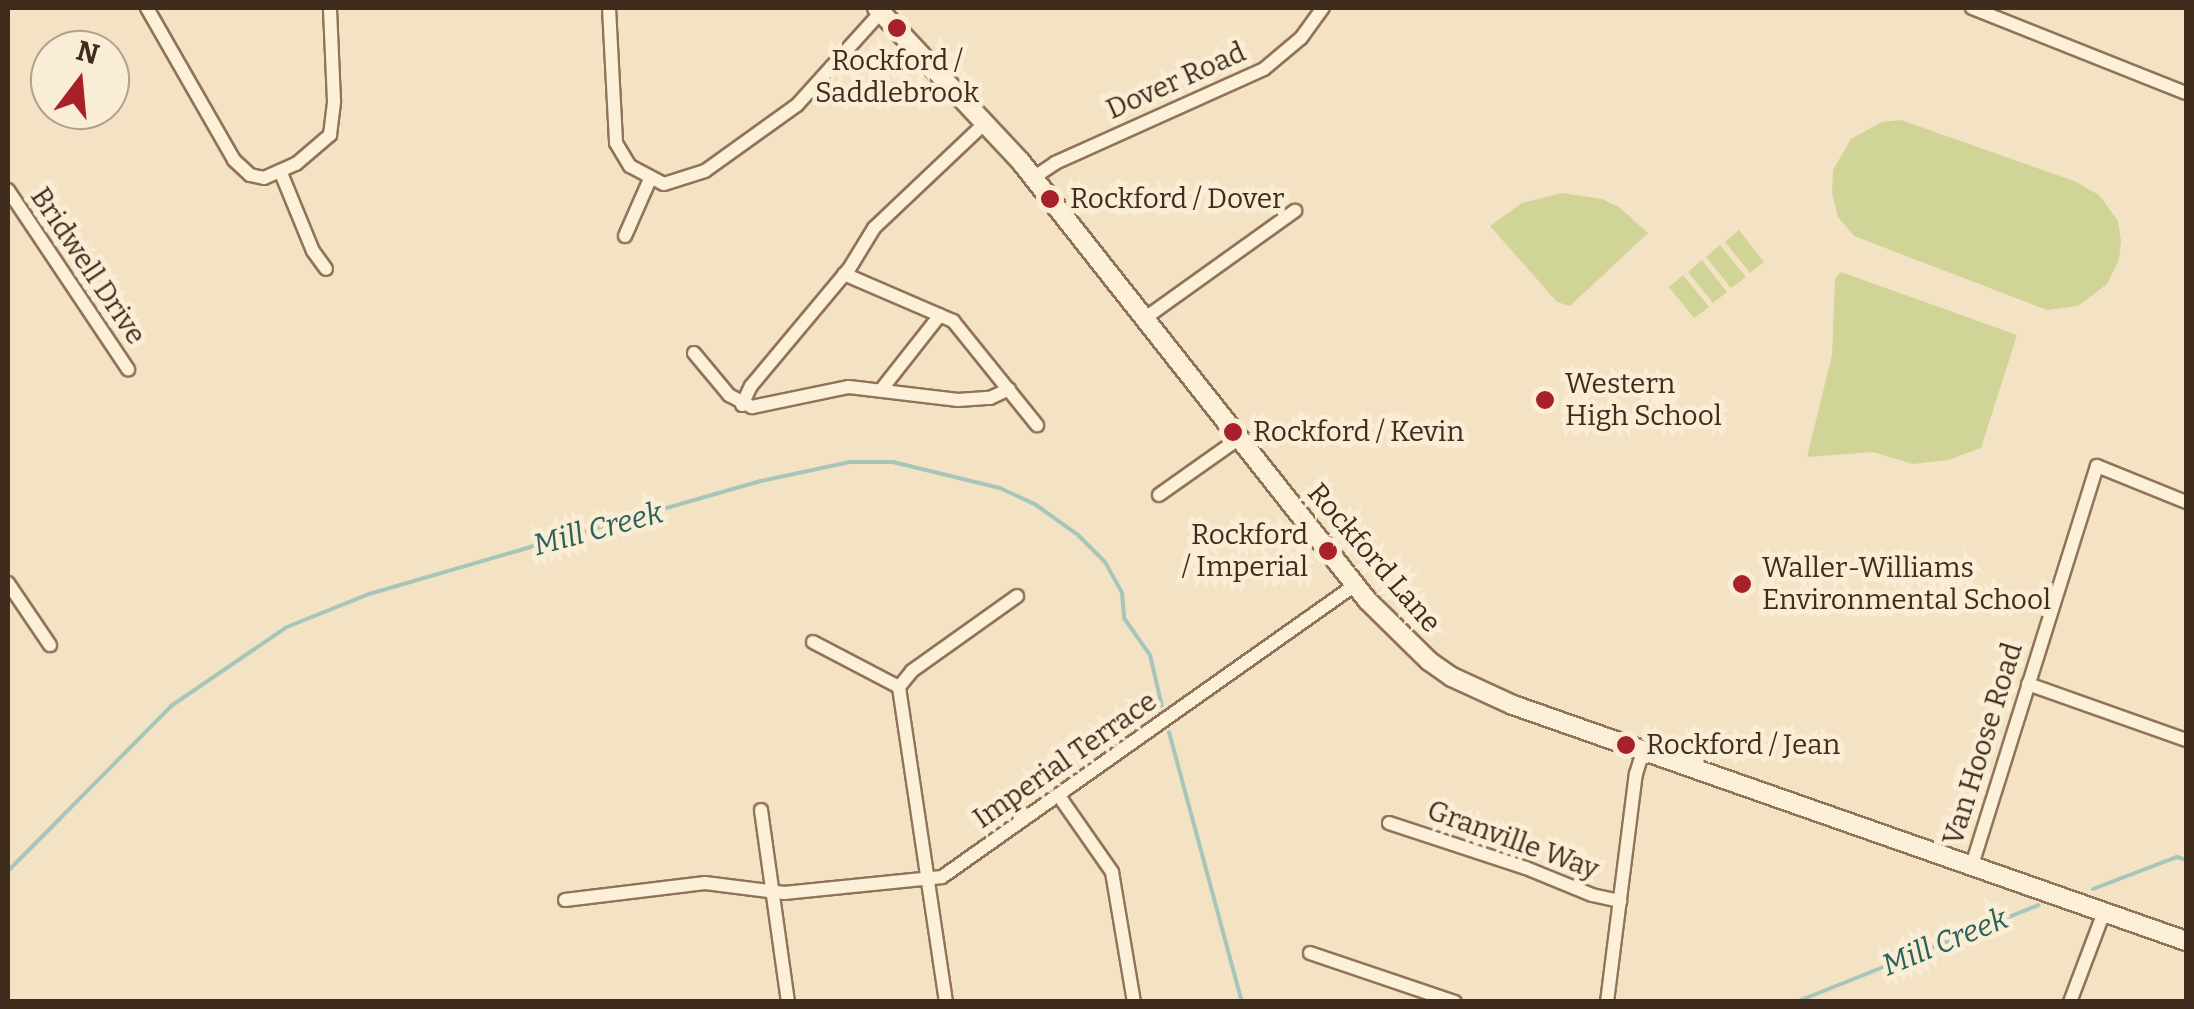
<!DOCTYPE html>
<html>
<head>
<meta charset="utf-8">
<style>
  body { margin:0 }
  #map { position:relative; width:2194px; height:1009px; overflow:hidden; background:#f3e3c4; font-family:Bitter,serif }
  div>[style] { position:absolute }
  .green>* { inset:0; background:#d0d496 }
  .stream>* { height:4px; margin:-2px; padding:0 2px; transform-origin:2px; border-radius:2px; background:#a7c6bb }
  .roads { filter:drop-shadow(2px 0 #917358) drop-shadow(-2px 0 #917358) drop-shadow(0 2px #917358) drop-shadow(0 -2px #917358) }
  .street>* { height:12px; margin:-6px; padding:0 6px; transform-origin:6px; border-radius:6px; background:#fdf0d9 }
  .secondary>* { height:18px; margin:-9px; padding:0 9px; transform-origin:9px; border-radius:9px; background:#fdf0d9 }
  .dots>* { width:28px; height:28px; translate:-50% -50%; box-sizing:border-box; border:5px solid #faedd5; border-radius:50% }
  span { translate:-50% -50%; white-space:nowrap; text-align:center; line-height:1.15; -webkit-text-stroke:9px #faedd5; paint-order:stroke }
  .poi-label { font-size:28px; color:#3f2c1d }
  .left { translate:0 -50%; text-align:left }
  .right { translate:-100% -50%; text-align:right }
  .street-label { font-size:28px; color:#3f2c1d }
  .water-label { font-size:30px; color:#2b615a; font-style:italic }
  .frame { position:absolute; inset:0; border:10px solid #3f2c1d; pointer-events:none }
  .north { position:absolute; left:30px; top:30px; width:100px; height:100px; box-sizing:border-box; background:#faedd5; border:2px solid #afa08b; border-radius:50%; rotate:16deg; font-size:28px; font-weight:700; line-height:40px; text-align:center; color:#3f2c1d }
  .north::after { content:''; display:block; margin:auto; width:35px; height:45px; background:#a82029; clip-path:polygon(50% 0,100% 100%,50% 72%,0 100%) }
</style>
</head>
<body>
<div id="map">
  <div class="green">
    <div style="clip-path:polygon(1901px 120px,2074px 181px,2099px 195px,2118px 221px,2121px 241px,2119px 260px,2107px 284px,2078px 306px,2047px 310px,1854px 236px,1838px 217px,1832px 193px,1833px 170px,1851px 139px,1882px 122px)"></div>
    <div style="clip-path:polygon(1562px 193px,1602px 199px,1619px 207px,1648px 233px,1570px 306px,1557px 302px,1490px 226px,1522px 203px)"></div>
    <div style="clip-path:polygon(1739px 230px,1764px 262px,1750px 273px,1725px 242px)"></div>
    <div style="clip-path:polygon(1720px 245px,1746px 277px,1731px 288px,1706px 257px)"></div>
    <div style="clip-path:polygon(1702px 260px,1727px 292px,1713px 303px,1688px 272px)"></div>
    <div style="clip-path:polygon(1841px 272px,2017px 335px,1981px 448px,1948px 460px,1913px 464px,1873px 452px,1807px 457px,1832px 355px,1835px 279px)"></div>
    <div style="clip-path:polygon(1683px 275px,1709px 307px,1694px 318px,1669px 287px)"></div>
  </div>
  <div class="stream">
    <div style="left:1169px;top:732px;width:280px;rotate:74.9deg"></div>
    <div style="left:8px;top:871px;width:232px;rotate:-45.3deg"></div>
    <div style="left:171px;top:706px;width:140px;rotate:-34.3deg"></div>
    <div style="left:287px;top:627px;width:88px;rotate:-21.9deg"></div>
    <div style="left:369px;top:594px;width:165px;rotate:-16.2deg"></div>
    <div style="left:527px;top:548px;width:243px;rotate:-16deg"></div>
    <div style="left:761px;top:481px;width:91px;rotate:-12.1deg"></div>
    <div style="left:850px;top:462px;width:43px"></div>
    <div style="left:893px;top:462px;width:110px;rotate:13.7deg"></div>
    <div style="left:1000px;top:488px;width:40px;rotate:25deg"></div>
    <div style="left:1036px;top:505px;width:52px;rotate:35.5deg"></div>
    <div style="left:1078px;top:535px;width:38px;rotate:45deg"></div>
    <div style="left:1105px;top:562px;width:35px;rotate:61deg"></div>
    <div style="left:1122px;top:593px;width:25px;rotate:85deg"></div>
    <div style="left:1124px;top:618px;width:45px;rotate:54.9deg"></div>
    <div style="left:1150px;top:655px;width:52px;rotate:76.8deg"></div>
    <div style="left:2093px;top:889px;width:90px;rotate:-20.9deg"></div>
    <div style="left:2177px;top:857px;width:9px;rotate:18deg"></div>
    <div style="left:1796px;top:1002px;width:261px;rotate:-21.8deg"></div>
  </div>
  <div class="roads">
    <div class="street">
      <div style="left:147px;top:8px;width:175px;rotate:60.2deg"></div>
      <div style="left:234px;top:160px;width:22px;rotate:43deg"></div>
      <div style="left:250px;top:175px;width:14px;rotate:12deg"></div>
      <div style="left:264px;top:178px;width:35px;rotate:-24deg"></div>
      <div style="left:296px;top:164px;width:45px;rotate:-40.5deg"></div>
      <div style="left:330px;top:135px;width:34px;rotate:-83deg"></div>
      <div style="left:334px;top:101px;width:93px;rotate:-92.5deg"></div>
      <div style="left:609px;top:8px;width:135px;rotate:87deg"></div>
      <div style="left:616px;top:143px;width:27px;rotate:59deg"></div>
      <div style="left:630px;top:166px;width:38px;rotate:28deg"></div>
      <div style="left:664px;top:184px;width:43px;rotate:-17.6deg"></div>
      <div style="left:705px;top:171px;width:113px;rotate:-35.7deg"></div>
      <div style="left:797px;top:105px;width:125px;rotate:-47.9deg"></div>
      <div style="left:1972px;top:8px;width:230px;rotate:21.7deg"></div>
      <div style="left:281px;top:173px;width:84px;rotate:67.7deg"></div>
      <div style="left:313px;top:251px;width:22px;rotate:54deg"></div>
      <div style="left:1033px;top:178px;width:27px;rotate:-34deg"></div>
      <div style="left:1055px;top:163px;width:229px;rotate:-24.2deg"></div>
      <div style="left:1264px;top:69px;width:48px;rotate:-40deg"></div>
      <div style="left:1301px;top:38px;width:37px;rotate:-54deg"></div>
      <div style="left:8px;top:190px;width:216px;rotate:56.2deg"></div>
      <div style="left:625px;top:236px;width:62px;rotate:-66.3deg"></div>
      <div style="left:844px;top:274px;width:119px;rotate:23.3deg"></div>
      <div style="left:953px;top:321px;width:134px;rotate:51.1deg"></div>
      <div style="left:1144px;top:319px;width:186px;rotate:-35.6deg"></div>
      <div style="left:694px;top:353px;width:55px;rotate:50.2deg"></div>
      <div style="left:729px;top:395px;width:26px;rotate:28deg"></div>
      <div style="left:752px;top:407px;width:99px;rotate:-11.7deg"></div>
      <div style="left:849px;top:387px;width:110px;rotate:6.8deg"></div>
      <div style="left:958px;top:400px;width:32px;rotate:-4deg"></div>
      <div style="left:990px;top:398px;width:21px;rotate:-25deg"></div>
      <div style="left:881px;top:390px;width:95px;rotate:-51.8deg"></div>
      <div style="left:742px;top:405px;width:21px;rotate:-65deg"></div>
      <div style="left:751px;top:386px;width:153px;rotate:-50.1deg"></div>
      <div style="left:849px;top:269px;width:48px;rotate:-58.6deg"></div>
      <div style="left:874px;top:228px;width:154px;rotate:-43.4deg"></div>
      <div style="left:1159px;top:495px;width:97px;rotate:-35.3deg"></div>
      <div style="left:8px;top:583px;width:75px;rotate:55.9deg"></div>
      <div style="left:813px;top:642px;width:97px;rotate:27.6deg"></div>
      <div style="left:2028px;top:684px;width:168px;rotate:19.5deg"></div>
      <div style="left:1059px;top:796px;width:93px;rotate:55.1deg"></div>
      <div style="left:1112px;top:872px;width:132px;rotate:80.4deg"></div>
      <div style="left:761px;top:810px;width:194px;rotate:82deg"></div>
      <div style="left:1389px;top:823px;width:144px;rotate:18.2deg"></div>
      <div style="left:1526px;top:868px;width:71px;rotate:22.2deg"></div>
      <div style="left:1592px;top:895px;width:29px;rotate:12deg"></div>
      <div style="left:1972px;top:865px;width:418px;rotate:-72.6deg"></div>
      <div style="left:2097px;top:466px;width:96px;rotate:22deg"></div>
      <div style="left:565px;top:900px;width:141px;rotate:-6.9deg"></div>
      <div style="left:705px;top:883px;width:80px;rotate:7.2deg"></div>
      <div style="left:784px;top:893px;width:159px;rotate:-5.8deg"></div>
      <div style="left:942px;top:877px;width:506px;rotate:-35.26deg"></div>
      <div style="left:1310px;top:953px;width:153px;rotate:18.7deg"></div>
      <div style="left:946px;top:1002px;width:318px;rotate:-98.5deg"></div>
      <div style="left:899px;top:687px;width:21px;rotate:-51deg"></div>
      <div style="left:912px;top:671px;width:129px;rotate:-35.5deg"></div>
      <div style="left:1607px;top:1002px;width:230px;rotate:-82.8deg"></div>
      <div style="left:1636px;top:774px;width:24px;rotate:-73deg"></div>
      <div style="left:2070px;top:1002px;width:96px;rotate:-69.3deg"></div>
    </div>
    <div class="secondary">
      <div style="left:877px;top:8px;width:211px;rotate:46.9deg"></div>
      <div style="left:1021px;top:162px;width:558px;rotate:51.69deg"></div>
      <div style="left:1367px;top:600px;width:87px;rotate:44.5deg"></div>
      <div style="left:1429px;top:661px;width:28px;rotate:35deg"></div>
      <div style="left:1452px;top:677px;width:67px;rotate:24.7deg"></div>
      <div style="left:1513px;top:705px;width:713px;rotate:19.32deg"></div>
    </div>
  </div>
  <div class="dots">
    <div style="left:897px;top:28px;background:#a82029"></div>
    <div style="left:1050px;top:199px;background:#a82029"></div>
    <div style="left:1545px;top:400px;background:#a82029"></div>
    <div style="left:1233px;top:432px;background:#a82029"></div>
    <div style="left:1328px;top:551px;background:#a82029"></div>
    <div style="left:1742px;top:584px;background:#a82029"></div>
    <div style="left:1626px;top:745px;background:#a82029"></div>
  </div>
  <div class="poi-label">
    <span style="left:897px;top:77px">Rockford /<br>Saddlebrook</span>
    <span class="left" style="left:1070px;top:199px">Rockford / Dover</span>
    <span class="left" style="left:1565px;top:400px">Western<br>High School</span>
    <span class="left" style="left:1253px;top:432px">Rockford / Kevin</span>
    <span class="right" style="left:1308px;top:551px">Rockford<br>/ Imperial</span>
    <span class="left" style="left:1762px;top:584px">Waller-Williams<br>Environmental School</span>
    <span class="left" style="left:1646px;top:745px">Rockford / Jean</span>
  </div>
  <div class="street-label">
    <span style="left:1176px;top:81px;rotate:-24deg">Dover Road</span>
    <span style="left:88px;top:266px;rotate:56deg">Bridwell Drive</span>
    <span style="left:1374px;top:558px;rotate:49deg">Rockford Lane</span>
    <span style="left:1983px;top:744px;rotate:-73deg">Van Hoose Road</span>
    <span style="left:1065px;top:760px;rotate:-35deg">Imperial Terrace</span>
    <span style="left:1513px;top:840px;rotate:20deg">Granville Way</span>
  </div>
  <div class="water-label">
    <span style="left:598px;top:529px;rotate:-15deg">Mill Creek</span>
    <span style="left:1945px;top:942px;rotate:-22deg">Mill Creek</span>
  </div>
  <div class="frame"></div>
  <div class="north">N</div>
</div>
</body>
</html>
